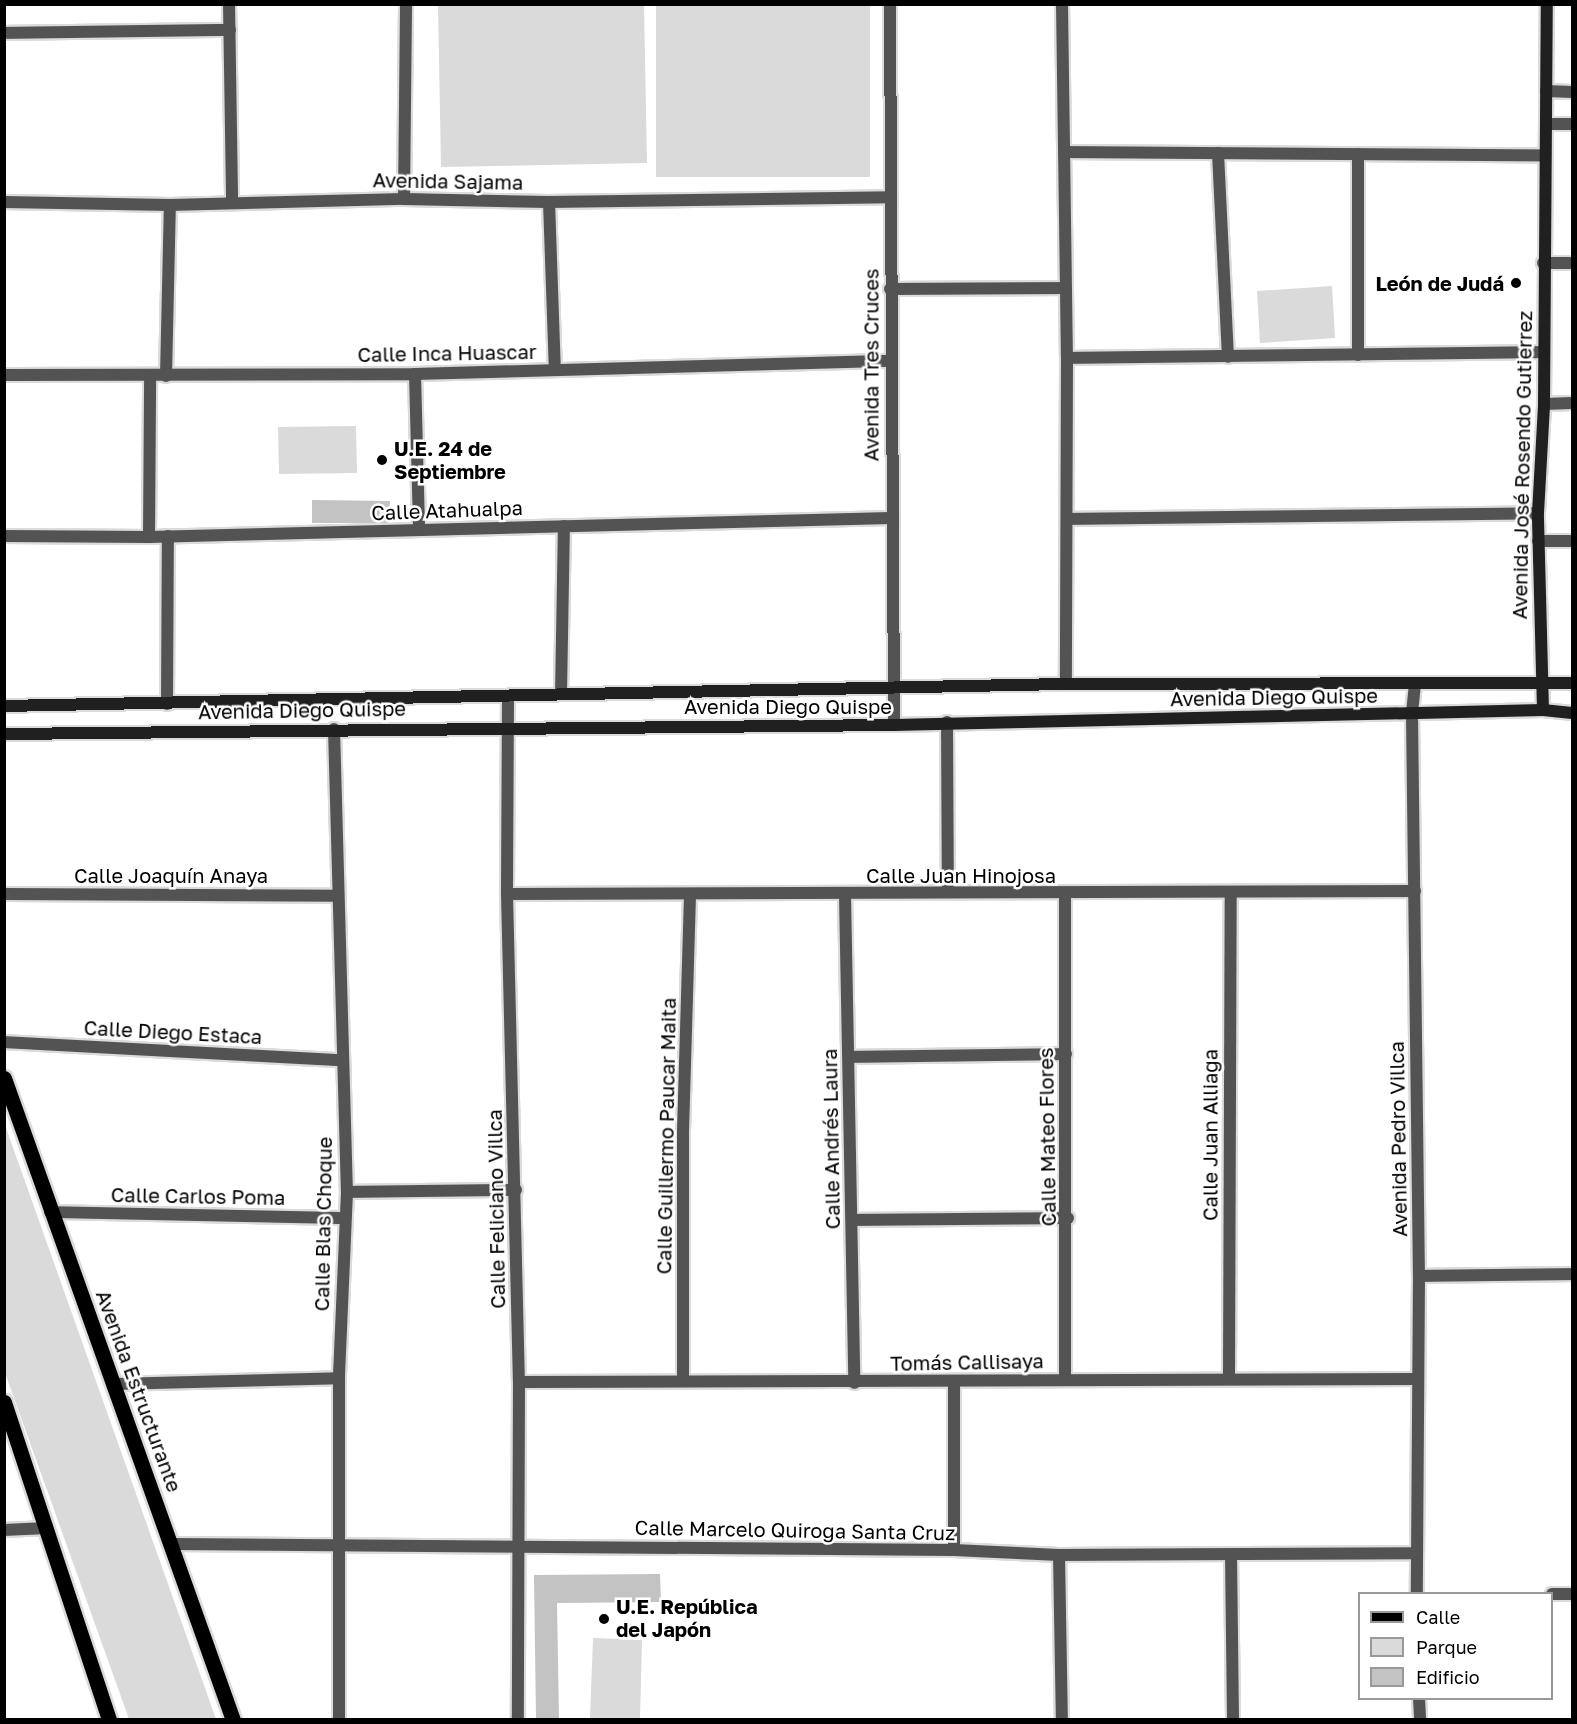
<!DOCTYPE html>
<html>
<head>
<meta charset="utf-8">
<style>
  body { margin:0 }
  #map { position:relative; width:1577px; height:1724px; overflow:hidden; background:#fff; font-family:"Golos Text",sans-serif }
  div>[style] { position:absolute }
  .green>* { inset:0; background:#dadada }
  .building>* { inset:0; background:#c3c3c3 }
  .roads { filter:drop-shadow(2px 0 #dbdbdb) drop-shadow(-2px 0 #dbdbdb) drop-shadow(0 2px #dbdbdb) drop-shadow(0 -2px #dbdbdb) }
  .street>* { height:12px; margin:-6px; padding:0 6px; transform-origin:6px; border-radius:6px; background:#535353 }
  .secondary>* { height:12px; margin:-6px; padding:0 6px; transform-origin:6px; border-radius:6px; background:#202020 }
  .primary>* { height:15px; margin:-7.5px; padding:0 7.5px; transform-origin:7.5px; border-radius:7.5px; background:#000 }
  .dots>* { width:16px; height:16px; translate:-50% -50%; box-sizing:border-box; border:3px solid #fff; border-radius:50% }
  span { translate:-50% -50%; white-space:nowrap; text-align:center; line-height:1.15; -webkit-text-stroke:5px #fff; paint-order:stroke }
  .street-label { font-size:20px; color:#000 }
  .poi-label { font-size:20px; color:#000; font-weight:700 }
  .right { translate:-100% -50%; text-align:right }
  .left { translate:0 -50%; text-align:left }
  .frame { position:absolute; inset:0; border:6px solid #000; pointer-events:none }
  .legend { position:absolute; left:1358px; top:1592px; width:195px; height:108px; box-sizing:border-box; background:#fff; border:2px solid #999; margin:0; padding:8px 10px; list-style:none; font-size:18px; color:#000 }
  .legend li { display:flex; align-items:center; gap:12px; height:30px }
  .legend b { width:30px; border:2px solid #999 }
</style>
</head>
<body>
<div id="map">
  <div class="green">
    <div style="clip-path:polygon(438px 5px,644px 5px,647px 163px,441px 167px)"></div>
    <div style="clip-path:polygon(656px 5px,870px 5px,870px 177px,656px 177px)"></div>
    <div style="clip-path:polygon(1332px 286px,1335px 338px,1260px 343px,1257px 291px)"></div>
    <div style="clip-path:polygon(356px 426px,357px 473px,279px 474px,278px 427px)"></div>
    <div style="clip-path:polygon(4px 1125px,5px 1125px,216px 1719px,129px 1719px,5px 1373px)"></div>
    <div style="clip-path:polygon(593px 1638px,642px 1640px,640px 1719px,590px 1719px)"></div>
  </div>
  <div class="building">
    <div style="clip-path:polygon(312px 500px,390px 501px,389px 523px,312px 523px)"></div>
    <div style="clip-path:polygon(660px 1574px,661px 1602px,557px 1603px,559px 1719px,536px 1719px,534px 1575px)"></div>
  </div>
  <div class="roads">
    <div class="street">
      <div style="left:229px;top:4px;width:199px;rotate:89.1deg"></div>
      <div style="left:890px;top:4px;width:721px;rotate:89.68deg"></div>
      <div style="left:1062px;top:4px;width:354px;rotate:89.2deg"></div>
      <div style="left:1067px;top:358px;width:326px;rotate:90.2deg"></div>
      <div style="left:4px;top:33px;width:226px;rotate:-0.8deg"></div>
      <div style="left:1546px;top:91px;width:26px;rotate:2deg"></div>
      <div style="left:1548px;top:124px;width:24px"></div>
      <div style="left:1066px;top:152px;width:479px;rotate:0.4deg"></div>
      <div style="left:1218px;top:153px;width:204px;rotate:87.2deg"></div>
      <div style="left:404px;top:199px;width:195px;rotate:-89.4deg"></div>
      <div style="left:4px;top:202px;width:166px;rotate:1deg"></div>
      <div style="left:170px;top:205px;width:234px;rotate:-1.5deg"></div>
      <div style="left:404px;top:199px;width:145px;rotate:1.2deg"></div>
      <div style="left:549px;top:202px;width:342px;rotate:-0.8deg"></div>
      <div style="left:549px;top:202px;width:168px;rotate:88deg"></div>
      <div style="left:1543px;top:263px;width:29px"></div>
      <div style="left:890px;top:289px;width:175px;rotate:-0.3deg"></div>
      <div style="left:1358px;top:355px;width:201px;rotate:-90deg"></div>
      <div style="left:1067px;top:358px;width:477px;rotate:-0.7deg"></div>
      <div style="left:415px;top:374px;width:156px;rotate:88.5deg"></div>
      <div style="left:4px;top:375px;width:411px;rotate:-0.1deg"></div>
      <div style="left:415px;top:374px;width:476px;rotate:-1.6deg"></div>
      <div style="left:166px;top:376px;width:171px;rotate:-88.7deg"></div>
      <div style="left:1544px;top:404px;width:28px;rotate:-2deg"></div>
      <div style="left:1067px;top:519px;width:471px;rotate:-0.7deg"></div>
      <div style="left:4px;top:536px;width:145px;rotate:0.4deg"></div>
      <div style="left:149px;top:537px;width:742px;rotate:-1.47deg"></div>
      <div style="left:149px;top:537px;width:161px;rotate:-89.6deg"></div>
      <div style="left:1538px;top:541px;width:34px"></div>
      <div style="left:1415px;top:684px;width:31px;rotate:96deg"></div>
      <div style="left:1412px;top:715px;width:561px;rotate:89.29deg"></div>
      <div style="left:1419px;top:1276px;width:318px;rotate:90.4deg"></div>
      <div style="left:561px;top:694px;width:168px;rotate:-89deg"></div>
      <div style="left:508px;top:697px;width:197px;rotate:90.3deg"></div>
      <div style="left:507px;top:894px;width:488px;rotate:88.6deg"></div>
      <div style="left:519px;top:1382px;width:338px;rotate:90.2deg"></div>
      <div style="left:167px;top:704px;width:168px;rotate:-89.7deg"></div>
      <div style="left:947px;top:722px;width:169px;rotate:89.7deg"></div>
      <div style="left:334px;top:729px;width:463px;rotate:88.4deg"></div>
      <div style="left:347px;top:1192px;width:186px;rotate:92.5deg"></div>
      <div style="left:339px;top:1378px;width:342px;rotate:90deg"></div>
      <div style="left:4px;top:894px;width:333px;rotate:0.3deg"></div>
      <div style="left:507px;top:894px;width:908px;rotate:-0.19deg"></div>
      <div style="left:845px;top:895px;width:488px;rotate:88.9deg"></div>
      <div style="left:1065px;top:895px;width:484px;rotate:90deg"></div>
      <div style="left:4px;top:1042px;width:336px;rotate:3.1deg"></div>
      <div style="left:849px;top:1057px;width:217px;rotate:-0.8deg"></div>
      <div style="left:347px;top:1192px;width:169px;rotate:-0.7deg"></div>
      <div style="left:50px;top:1212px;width:295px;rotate:1.2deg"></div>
      <div style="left:852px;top:1220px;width:216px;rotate:-0.5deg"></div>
      <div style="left:1419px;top:1276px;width:153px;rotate:-0.7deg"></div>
      <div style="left:1229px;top:1377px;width:483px;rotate:-89.8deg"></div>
      <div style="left:683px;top:1379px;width:248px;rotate:-90deg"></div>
      <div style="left:683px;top:1131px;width:237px;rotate:-88.3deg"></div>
      <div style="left:519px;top:1382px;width:898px;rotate:-0.19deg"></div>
      <div style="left:115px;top:1384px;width:224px;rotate:-1.5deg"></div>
      <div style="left:4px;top:1530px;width:43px;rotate:-2.7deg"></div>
      <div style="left:173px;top:1544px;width:781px;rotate:0.44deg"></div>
      <div style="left:954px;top:1550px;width:105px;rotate:2.7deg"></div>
      <div style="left:1059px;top:1555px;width:357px;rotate:-0.3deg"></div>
      <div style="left:954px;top:1550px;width:168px;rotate:-90deg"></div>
      <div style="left:1059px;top:1555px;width:165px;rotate:89deg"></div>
      <div style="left:1231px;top:1555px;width:165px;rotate:89.3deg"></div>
      <div style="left:1552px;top:1594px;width:20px"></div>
      <div style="left:1419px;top:1698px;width:22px;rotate:87deg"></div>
    </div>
    <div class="secondary">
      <div style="left:4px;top:706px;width:1062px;rotate:-1.19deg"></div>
      <div style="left:1066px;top:684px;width:506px;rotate:-0.11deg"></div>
      <div style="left:1543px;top:710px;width:197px;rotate:-91.5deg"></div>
      <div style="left:1538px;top:513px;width:109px;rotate:-86.8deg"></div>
      <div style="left:1544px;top:404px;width:400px;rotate:-89.6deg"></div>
      <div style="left:4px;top:734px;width:890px;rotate:-0.58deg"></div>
      <div style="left:894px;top:725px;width:649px;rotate:-1.32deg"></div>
      <div style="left:1543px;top:710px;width:29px;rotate:6deg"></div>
    </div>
    <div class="primary">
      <div style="left:4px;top:1078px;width:682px;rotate:70.37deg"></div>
      <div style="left:4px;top:1402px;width:335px;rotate:71.7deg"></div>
    </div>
  </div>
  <div class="dots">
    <div style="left:1516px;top:283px;background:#000"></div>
    <div style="left:382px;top:460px;background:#000"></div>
    <div style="left:604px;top:1619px;background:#000"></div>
  </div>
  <div class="street-label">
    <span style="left:448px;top:181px;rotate:1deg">Avenida Sajama</span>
    <span style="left:447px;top:353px;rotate:-1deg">Calle Inca Huascar</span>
    <span style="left:871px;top:365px;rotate:-90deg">Avenida Tres Cruces</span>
    <span style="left:1522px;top:465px;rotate:-89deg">Avenida José Rosendo Gutierrez</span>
    <span style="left:447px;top:510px;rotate:-2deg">Calle Atahualpa</span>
    <span style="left:1274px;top:697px;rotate:-1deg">Avenida Diego Quispe</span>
    <span style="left:788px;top:706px">Avenida Diego Quispe</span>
    <span style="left:302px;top:710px;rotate:-1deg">Avenida Diego Quispe</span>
    <span style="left:171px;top:875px">Calle Joaquín Anaya</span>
    <span style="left:961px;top:875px">Calle Juan Hinojosa</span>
    <span style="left:173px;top:1032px;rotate:3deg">Calle Diego Estaca</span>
    <span style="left:1210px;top:1135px;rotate:-90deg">Calle Juan Alliaga</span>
    <span style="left:666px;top:1136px;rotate:-89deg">Calle Guillermo Paucar Maita</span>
    <span style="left:1047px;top:1137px;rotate:-91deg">Calle Mateo Flores</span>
    <span style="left:831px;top:1139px;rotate:-91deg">Calle Andrés Laura</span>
    <span style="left:1398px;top:1139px;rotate:-91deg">Avenida Pedro Villca</span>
    <span style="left:198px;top:1196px;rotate:1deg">Calle Carlos Poma</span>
    <span style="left:496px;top:1209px;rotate:-91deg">Calle Feliciano Villca</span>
    <span style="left:323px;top:1224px;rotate:-89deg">Calle Blas Choque</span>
    <span style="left:967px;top:1362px;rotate:-1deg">Tomás Callisaya</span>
    <span style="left:139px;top:1391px;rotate:70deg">Avenida Estructurante</span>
    <span style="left:795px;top:1530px;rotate:1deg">Calle Marcelo Quiroga Santa Cruz</span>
  </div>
  <div class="poi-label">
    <span class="right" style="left:1504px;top:283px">León de Judá</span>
    <span class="left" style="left:394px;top:460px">U.E. 24 de<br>Septiembre</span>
    <span class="left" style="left:616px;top:1618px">U.E. República<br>del Japón</span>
  </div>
  <div class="frame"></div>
  <ul class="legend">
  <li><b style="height:8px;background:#000"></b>Calle</li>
  <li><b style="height:16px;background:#dadada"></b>Parque</li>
  <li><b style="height:16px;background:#c3c3c3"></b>Edificio</li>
  </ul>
</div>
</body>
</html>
